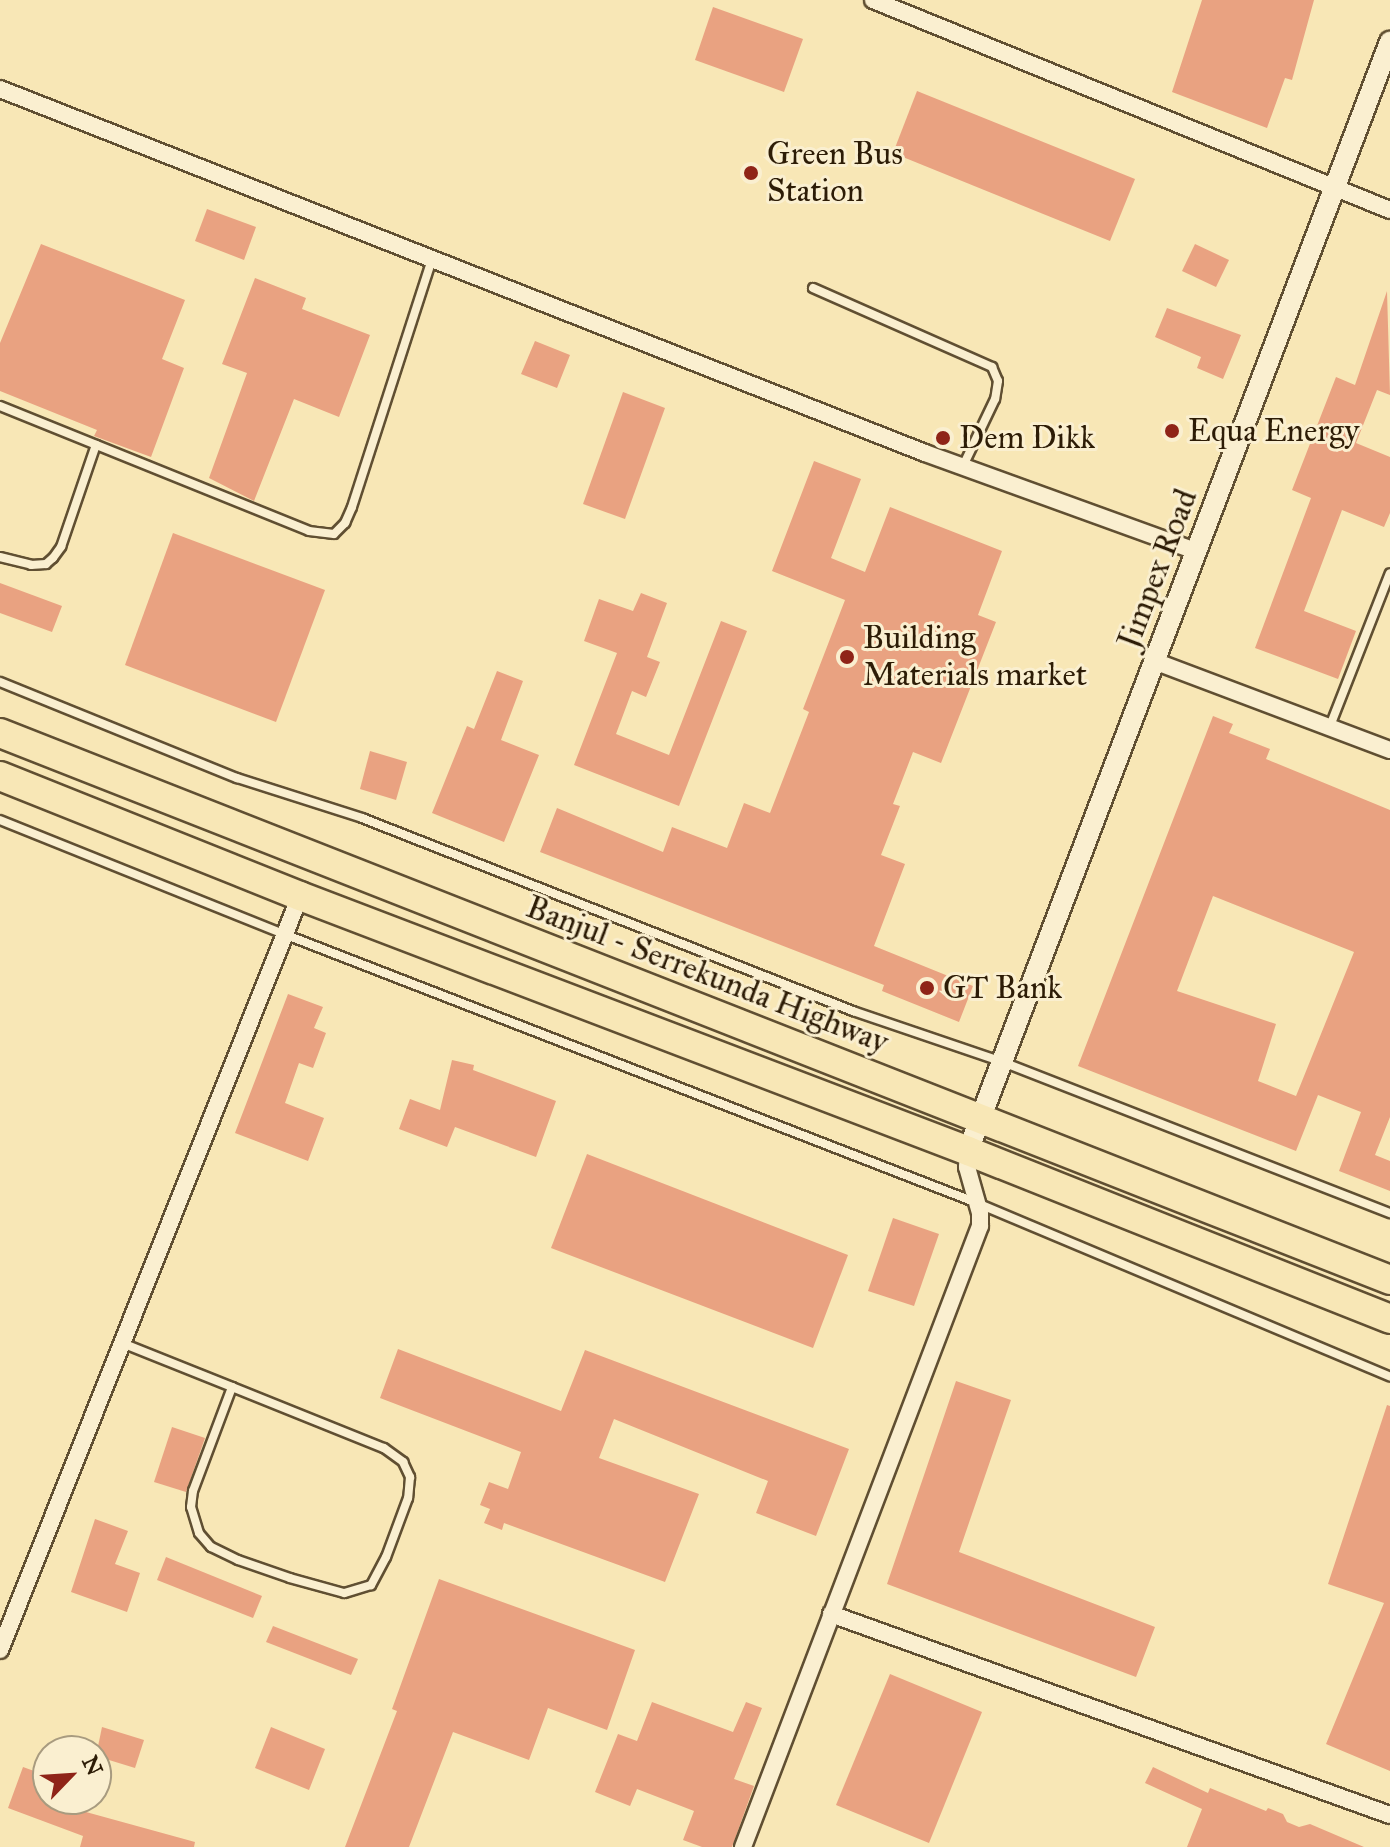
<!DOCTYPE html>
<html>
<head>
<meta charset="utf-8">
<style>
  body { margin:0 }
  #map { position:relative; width:1390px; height:1847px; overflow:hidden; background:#f8e7b6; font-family:"IM FELL Great Primer",serif }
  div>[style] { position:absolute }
  .building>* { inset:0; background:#e9a281 }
  .roads { filter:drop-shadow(2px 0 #604f32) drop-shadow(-2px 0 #604f32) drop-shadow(0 2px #604f32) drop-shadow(0 -2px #604f32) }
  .service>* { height:8px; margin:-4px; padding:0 4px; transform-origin:4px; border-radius:4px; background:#faefd0 }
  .minor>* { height:16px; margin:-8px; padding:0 8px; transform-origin:8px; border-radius:8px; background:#faefd0 }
  .tertiary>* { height:20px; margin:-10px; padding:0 10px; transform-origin:10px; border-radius:10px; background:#faefd0 }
  .trunk>* { height:28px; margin:-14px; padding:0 14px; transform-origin:14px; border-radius:14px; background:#f8e7b6 }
  .dots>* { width:22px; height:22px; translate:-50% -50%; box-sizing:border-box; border:4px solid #faefd0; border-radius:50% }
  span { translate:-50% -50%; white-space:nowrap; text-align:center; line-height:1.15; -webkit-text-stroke:6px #faefd0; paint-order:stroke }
  .poi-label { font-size:32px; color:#2d1c06 }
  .left { translate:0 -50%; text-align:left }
  .street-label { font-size:32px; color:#2d1c06 }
  .north { position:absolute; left:32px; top:1735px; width:80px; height:80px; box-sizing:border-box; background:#faefd0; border:2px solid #a89b7f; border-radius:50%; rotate:65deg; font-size:22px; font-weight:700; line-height:32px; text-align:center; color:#2d1c06 }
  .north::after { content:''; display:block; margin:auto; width:28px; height:36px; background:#8f2418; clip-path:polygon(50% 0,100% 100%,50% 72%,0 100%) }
</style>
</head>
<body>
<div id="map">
  <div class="building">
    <div style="clip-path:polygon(1202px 0,1314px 0,1292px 80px,1285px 78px,1267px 128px,1172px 92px)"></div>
    <div style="clip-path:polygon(713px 7px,803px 39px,784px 92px,695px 60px)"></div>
    <div style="clip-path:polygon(917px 91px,1135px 179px,1110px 241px,893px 153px)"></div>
    <div style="clip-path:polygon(207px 209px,256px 227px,244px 260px,195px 241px)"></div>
    <div style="clip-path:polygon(41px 244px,185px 300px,162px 359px,184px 368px,151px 457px,94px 436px,97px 430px,0 391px,0 343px)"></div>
    <div style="clip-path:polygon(1195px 244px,1229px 260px,1216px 287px,1182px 271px)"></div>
    <div style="clip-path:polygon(255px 278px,306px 298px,302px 309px,370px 335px,339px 417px,294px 399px,254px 501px,209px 478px,247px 373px,222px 364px)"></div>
    <div style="clip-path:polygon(1387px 291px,1390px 395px,1377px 390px,1356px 443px,1390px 457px,1390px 513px,1384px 527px,1342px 510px,1304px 611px,1356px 631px,1338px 679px,1255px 648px,1311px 498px,1292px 490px,1336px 377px,1355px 385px)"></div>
    <div style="clip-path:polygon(1167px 308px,1241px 335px,1223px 379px,1197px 368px,1201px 357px,1155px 337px)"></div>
    <div style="clip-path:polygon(535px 341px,570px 355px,557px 388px,521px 374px)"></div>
    <div style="clip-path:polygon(623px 392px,665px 408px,625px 519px,583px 504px)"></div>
    <div style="clip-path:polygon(814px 461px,861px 479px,831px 558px,865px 572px,890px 507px,1002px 551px,978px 615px,996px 622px,941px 763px,913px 752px,893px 804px,900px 806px,881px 855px,905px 864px,874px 946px,973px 986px,959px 1022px,882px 991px,884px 985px,540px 852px,557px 808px,663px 852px,672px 827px,727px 848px,744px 803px,770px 813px,809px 712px,803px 709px,845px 600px,772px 571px)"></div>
    <div style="clip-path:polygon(173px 533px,325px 590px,276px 722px,125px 665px)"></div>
    <div style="clip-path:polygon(0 583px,62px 606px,52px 632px,0 613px)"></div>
    <div style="clip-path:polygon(641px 593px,667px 603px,647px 657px,660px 662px,646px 697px,632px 691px,616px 734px,669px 755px,721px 621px,747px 631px,679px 806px,574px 765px,617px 653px,584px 641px,599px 599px,633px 611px)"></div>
    <div style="clip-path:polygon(497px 671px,523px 681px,501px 740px,539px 755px,504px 842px,432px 813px,467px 726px,474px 729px)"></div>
    <div style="clip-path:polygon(evenodd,1213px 716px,1233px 724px,1229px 733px,1270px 749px,1266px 759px,1390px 810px,1390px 1117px,1375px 1155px,1390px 1161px,1390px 1191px,1339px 1171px,1361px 1112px,1318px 1095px,1296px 1151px,1078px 1066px,1213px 716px,1213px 896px,1354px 952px,1296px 1096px,1258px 1081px,1276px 1024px,1177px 991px,1213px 896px)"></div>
    <div style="clip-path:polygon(370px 751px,407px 762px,396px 800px,360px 789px)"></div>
    <div style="clip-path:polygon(288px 994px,323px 1007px,314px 1028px,326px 1033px,313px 1068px,299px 1063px,285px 1103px,324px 1118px,308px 1161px,235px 1133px)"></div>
    <div style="clip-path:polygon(452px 1060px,474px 1065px,473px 1070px,556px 1101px,536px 1157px,455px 1127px,447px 1147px,399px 1129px,410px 1099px,440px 1110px)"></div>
    <div style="clip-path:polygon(587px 1154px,848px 1255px,813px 1348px,551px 1248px)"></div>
    <div style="clip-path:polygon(893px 1218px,939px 1234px,914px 1306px,868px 1291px)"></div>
    <div style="clip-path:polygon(398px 1349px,561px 1411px,585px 1350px,849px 1449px,816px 1536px,756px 1513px,768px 1481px,614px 1419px,599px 1458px,699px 1494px,665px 1582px,504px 1523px,502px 1530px,484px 1523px,490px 1509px,480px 1505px,489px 1482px,508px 1489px,521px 1452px,380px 1398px)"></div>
    <div style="clip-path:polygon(956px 1381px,1011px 1400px,959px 1552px,1155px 1627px,1136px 1677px,887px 1584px)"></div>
    <div style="clip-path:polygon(1387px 1405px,1390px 1406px,1390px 1771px,1326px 1744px,1384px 1603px,1328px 1584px)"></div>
    <div style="clip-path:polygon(172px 1427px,205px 1438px,186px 1492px,154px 1482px)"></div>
    <div style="clip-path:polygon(95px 1519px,128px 1531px,115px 1564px,140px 1573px,127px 1612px,71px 1592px)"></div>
    <div style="clip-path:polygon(166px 1557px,262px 1596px,253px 1618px,157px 1580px)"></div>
    <div style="clip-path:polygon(439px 1579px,635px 1650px,607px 1730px,548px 1708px,529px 1760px,453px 1732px,409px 1847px,345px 1847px,397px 1711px,392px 1709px)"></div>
    <div style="clip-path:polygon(273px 1626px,358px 1659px,351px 1675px,266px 1642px)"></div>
    <div style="clip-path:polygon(890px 1674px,982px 1712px,929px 1843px,836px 1805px)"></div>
    <div style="clip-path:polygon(652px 1702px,733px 1732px,746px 1702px,762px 1708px,734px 1779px,754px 1786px,732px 1847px,702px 1847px,683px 1840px,694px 1811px,637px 1789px,630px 1806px,595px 1792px,618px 1734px,637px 1741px)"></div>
    <div style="clip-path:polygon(102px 1727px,144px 1740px,135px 1768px,96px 1756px)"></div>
    <div style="clip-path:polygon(271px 1727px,325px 1749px,309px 1790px,255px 1768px)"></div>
    <div style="clip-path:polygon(23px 1767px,48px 1776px,48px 1799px,91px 1799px,86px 1812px,195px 1842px,194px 1847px,80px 1847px,83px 1836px,8px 1808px)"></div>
    <div style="clip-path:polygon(1153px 1767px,1208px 1793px,1210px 1788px,1266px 1811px,1268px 1808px,1283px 1814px,1287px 1822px,1299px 1827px,1310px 1824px,1364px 1847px,1187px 1847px,1202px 1809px,1145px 1783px)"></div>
  </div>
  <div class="roads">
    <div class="service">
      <div style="left:813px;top:288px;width:196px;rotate:23.8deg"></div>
      <div style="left:992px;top:367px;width:15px;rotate:67deg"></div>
      <div style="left:998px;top:381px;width:18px;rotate:99deg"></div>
      <div style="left:995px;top:399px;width:74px;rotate:115.5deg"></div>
      <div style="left:0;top:406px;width:333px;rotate:22deg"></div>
      <div style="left:309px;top:531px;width:25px;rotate:7deg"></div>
      <div style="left:334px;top:534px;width:16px;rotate:-45deg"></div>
      <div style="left:345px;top:523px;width:17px;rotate:-66deg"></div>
      <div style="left:352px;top:507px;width:261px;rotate:-72.1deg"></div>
      <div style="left:0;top:557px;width:32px;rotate:14deg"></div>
      <div style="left:31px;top:565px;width:15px;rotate:-4deg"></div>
      <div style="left:46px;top:564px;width:9px;rotate:-41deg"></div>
      <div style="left:53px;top:558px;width:14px;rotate:-54deg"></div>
      <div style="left:61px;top:547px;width:108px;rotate:-71.1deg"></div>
      <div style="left:0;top:682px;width:256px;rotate:22.1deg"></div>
      <div style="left:237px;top:778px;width:131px;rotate:17.7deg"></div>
      <div style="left:362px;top:818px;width:528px;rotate:21.46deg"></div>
      <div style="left:853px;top:1011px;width:155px;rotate:18.8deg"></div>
      <div style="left:1000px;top:1061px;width:419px;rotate:21.3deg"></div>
      <div style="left:1330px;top:726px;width:164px;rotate:-68.6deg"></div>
      <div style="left:0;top:820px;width:306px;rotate:21.9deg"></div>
      <div style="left:284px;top:934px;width:743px;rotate:21.21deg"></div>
      <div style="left:977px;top:1203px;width:448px;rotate:22.8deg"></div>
      <div style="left:122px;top:1343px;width:118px;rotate:21.8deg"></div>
      <div style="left:232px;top:1387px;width:164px;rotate:21.9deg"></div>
      <div style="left:384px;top:1448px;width:24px;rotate:36deg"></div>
      <div style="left:403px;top:1462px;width:17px;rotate:65deg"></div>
      <div style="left:410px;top:1477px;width:21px;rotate:95deg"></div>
      <div style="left:408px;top:1498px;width:63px;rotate:110.4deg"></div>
      <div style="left:386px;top:1557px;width:32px;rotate:118deg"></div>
      <div style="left:371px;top:1585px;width:28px;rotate:163deg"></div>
      <div style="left:344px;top:1593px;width:56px;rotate:-164.5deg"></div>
      <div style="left:290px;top:1578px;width:55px;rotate:-160.9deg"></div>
      <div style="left:238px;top:1560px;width:30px;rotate:-154deg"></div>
      <div style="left:211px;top:1547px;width:18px;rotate:-131deg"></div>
      <div style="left:199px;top:1533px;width:27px;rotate:-107deg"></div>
      <div style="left:191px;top:1507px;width:16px;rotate:-83deg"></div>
      <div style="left:193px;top:1491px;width:111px;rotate:-69.4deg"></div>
    </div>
    <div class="minor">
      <div style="left:873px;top:0;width:558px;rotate:22.11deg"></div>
      <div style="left:0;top:89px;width:994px;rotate:21.48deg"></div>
      <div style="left:925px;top:453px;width:290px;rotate:19.9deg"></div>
      <div style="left:1154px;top:661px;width:252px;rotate:20.7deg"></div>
      <div style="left:831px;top:1614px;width:594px;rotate:19.78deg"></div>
      <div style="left:0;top:1650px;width:811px;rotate:-68.3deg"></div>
      <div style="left:743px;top:1847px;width:665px;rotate:-69.11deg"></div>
      <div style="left:980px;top:1226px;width:13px;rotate:-90deg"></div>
      <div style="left:980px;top:1213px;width:48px;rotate:-105.8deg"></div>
      <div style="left:967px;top:1167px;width:16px;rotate:-86deg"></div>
    </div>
    <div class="tertiary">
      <div style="left:968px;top:1151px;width:1187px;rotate:-69.17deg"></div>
    </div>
    <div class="trunk">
      <div style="left:0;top:733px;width:1494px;rotate:21.48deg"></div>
      <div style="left:0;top:776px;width:323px;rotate:21.8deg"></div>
      <div style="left:300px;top:896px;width:715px;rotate:20.89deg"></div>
      <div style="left:968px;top:1151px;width:454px;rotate:21.7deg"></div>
    </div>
  </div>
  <div class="dots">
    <div style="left:751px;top:173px;background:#8f2418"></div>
    <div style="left:1172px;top:431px;background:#8f2418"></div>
    <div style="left:943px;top:438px;background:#8f2418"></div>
    <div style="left:847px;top:657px;background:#8f2418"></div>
    <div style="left:927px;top:988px;background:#8f2418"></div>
  </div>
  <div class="poi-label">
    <span class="left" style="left:767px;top:173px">Green Bus<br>Station</span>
    <span class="left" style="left:1188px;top:431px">Equa Energy</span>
    <span class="left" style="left:959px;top:438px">Dem Dikk</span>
    <span class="left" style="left:863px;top:657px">Building<br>Materials market</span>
    <span class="left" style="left:943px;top:988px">GT Bank</span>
  </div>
  <div class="street-label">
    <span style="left:1158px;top:569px;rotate:-69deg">Jimpex Road</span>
    <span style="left:707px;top:975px;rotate:21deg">Banjul - Serrekunda Highway</span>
  </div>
  <div class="north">N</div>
</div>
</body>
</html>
